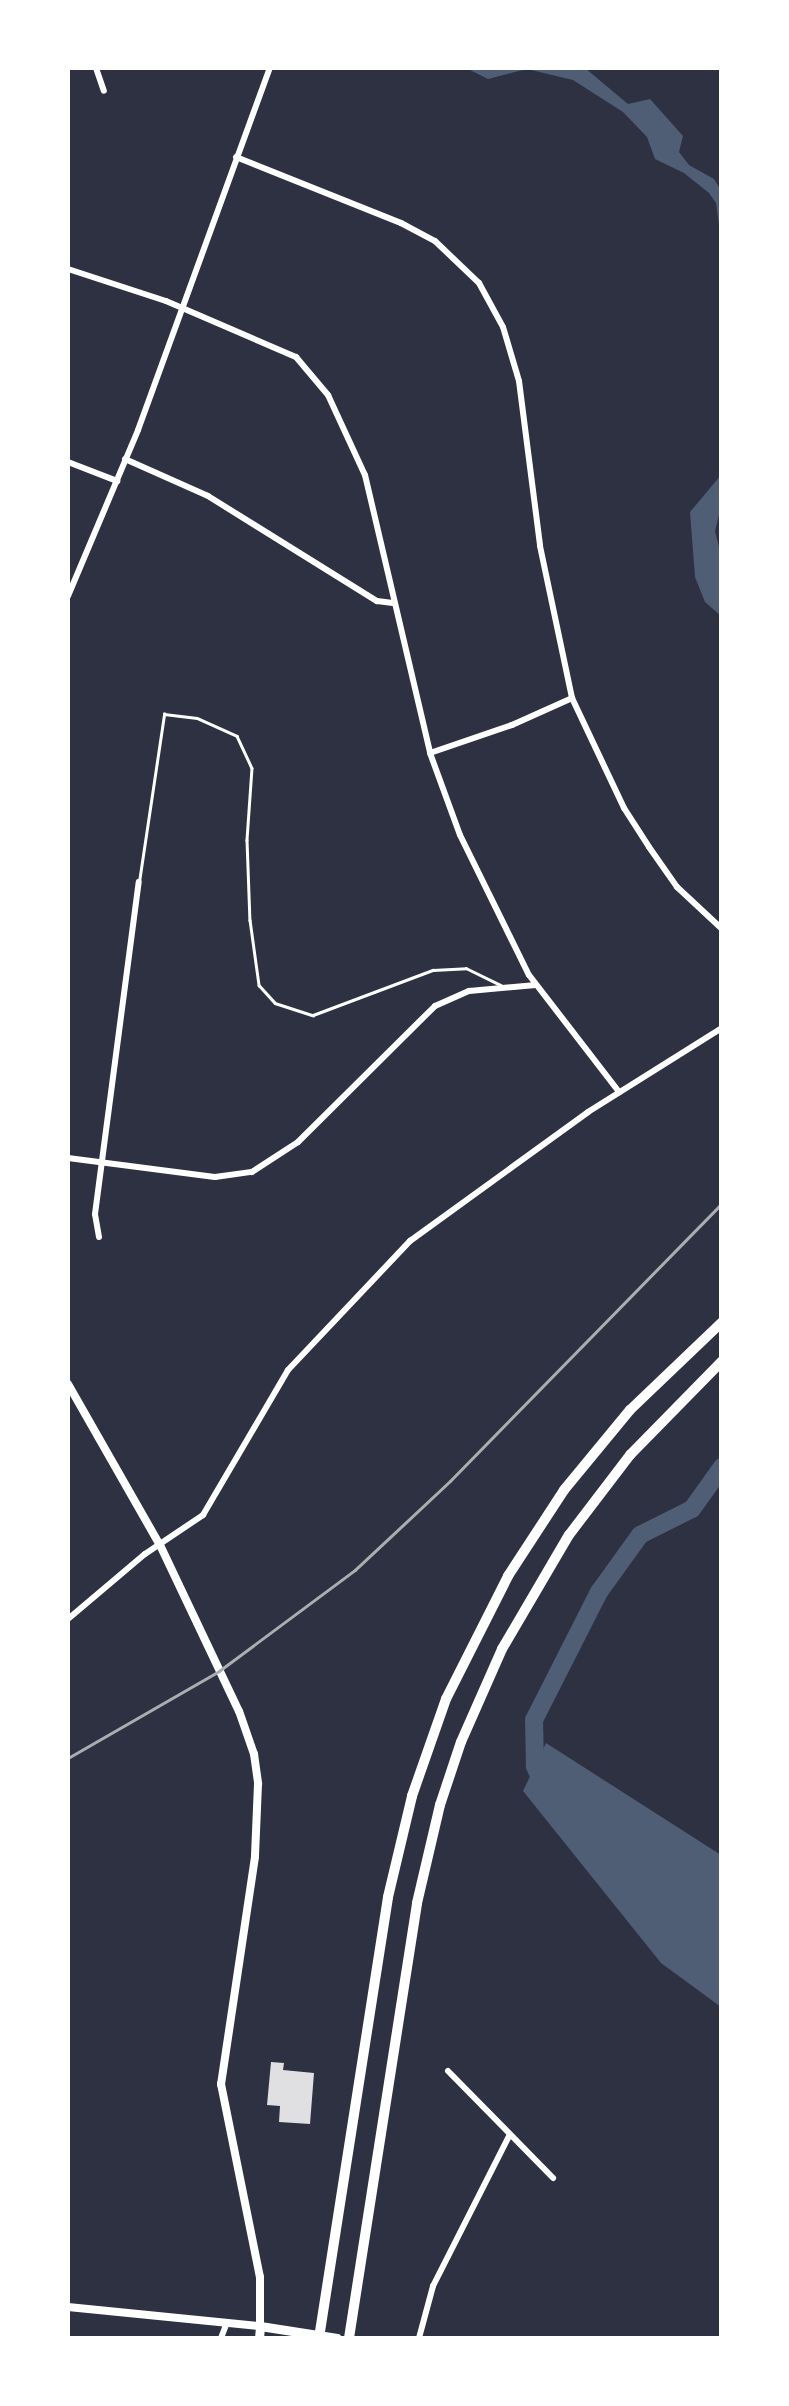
<!DOCTYPE html>
<html>
<head>
<meta charset="utf-8">
<style>
  body { margin:0 }
  #map { position:relative; width:789px; height:2406px; overflow:hidden; background:#2d3142; font-family:"IBM Plex Sans",sans-serif }
  div>[style] { position:absolute }
  .water>* { inset:0; background:#4f5d75 }
  .river>* { height:18px; margin:-9px; padding:0 9px; transform-origin:9px; border-radius:9px; background:#4f5d75 }
  .building>* { inset:0; background:#e0e0e3 }
  .service>* { height:2.5px; margin:-1.25px; padding:0 1.25px; transform-origin:1.25px; border-radius:1.25px; background:#fff }
  .minor>* { height:6px; margin:-3px; padding:0 3px; transform-origin:3px; border-radius:3px; background:#fff }
  .tertiary>* { height:8px; margin:-4px; padding:0 4px; transform-origin:4px; border-radius:4px; background:#fff }
  .secondary>* { height:8px; margin:-4px; padding:0 4px; transform-origin:4px; border-radius:4px; background:#fff }
  .primary>* { height:9px; margin:-4.5px; padding:0 4.5px; transform-origin:4.5px; border-radius:4.5px; background:#fff }
  .motorway>* { height:10px; margin:-5px; padding:0 5px; transform-origin:5px; border-radius:5px; background:#fff }
  .rail>* { height:2.5px; margin:-1.25px; padding:0 1.25px; transform-origin:1.25px; border-radius:1.25px; background:#abadb3 }
  span { translate:-50% -50%; white-space:nowrap; text-align:center; line-height:1.15; -webkit-text-stroke:8px #fff; paint-order:stroke }
  .frame { position:absolute; inset:0; border:70px solid #fff; pointer-events:none }
</style>
</head>
<body>
<div id="map">
  <div class="water">
    <div style="clip-path:polygon(466px 68px,585px 68px,628px 104px,650px 99px,683px 136px,679px 152px,689px 165px,714px 179px,721px 190px,721px 239px,716px 203px,709px 193px,684px 173px,655px 159px,647px 137px,623px 112px,573px 80px,527px 69px,488px 79px)"></div>
    <div style="clip-path:polygon(721px 475px,721px 507px,715px 531px,721px 555px,721px 616px,705px 602px,695px 577px,690px 512px)"></div>
    <div style="clip-path:polygon(546px 1743px,721px 1855px,721px 2007px,661px 1963px,523px 1791px)"></div>
  </div>
  <div class="river">
    <div style="left:543px;top:1785px;width:21px;rotate:-113deg"></div>
    <div style="left:535px;top:1766px;width:46px;rotate:-91.2deg"></div>
    <div style="left:534px;top:1720px;width:144px;rotate:-63.1deg"></div>
    <div style="left:599px;top:1592px;width:70px;rotate:-54.3deg"></div>
    <div style="left:640px;top:1535px;width:58px;rotate:-26.6deg"></div>
    <div style="left:692px;top:1509px;width:52px;rotate:-54.5deg"></div>
  </div>
  <div class="building">
    <div style="clip-path:polygon(271px 2062px,284px 2063px,283px 2070px,314px 2073px,310px 2124px,279px 2122px,280px 2106px,267px 2105px)"></div>
  </div>
  <div class="service">
    <div style="left:139px;top:882px;width:170px;rotate:-81.5deg"></div>
    <div style="left:164px;top:714px;width:33px;rotate:7deg"></div>
    <div style="left:197px;top:718px;width:44px;rotate:24.2deg"></div>
    <div style="left:237px;top:736px;width:35px;rotate:65deg"></div>
    <div style="left:252px;top:768px;width:72px;rotate:94deg"></div>
    <div style="left:247px;top:840px;width:80px;rotate:87.9deg"></div>
    <div style="left:250px;top:920px;width:66px;rotate:82.1deg"></div>
    <div style="left:259px;top:985px;width:24px;rotate:48deg"></div>
    <div style="left:275px;top:1003px;width:40px;rotate:18deg"></div>
    <div style="left:313px;top:1015px;width:128px;rotate:-20.6deg"></div>
    <div style="left:433px;top:970px;width:33px;rotate:-3deg"></div>
    <div style="left:466px;top:968px;width:39px;rotate:26deg"></div>
  </div>
  <div class="minor">
    <div style="left:96px;top:68px;width:24px;rotate:71deg"></div>
    <div style="left:236px;top:157px;width:178px;rotate:21.8deg"></div>
    <div style="left:401px;top:223px;width:38px;rotate:28deg"></div>
    <div style="left:435px;top:241px;width:61px;rotate:43.7deg"></div>
    <div style="left:479px;top:283px;width:50px;rotate:61.4deg"></div>
    <div style="left:503px;top:327px;width:56px;rotate:73.5deg"></div>
    <div style="left:519px;top:381px;width:166px;rotate:82.7deg"></div>
    <div style="left:540px;top:546px;width:155px;rotate:78.1deg"></div>
    <div style="left:572px;top:698px;width:122px;rotate:64.7deg"></div>
    <div style="left:624px;top:808px;width:46px;rotate:57.3deg"></div>
    <div style="left:649px;top:847px;width:49px;rotate:55deg"></div>
    <div style="left:677px;top:887px;width:62px;rotate:43deg"></div>
    <div style="left:68px;top:269px;width:103px;rotate:18.1deg"></div>
    <div style="left:166px;top:301px;width:142px;rotate:23.3deg"></div>
    <div style="left:296px;top:357px;width:50px;rotate:49.9deg"></div>
    <div style="left:328px;top:395px;width:88px;rotate:65.2deg"></div>
    <div style="left:365px;top:475px;width:285px;rotate:76.8deg"></div>
    <div style="left:430px;top:753px;width:87px;rotate:69.9deg"></div>
    <div style="left:460px;top:835px;width:156px;rotate:63.8deg"></div>
    <div style="left:529px;top:975px;width:148px;rotate:52.4deg"></div>
    <div style="left:125px;top:459px;width:91px;rotate:24deg"></div>
    <div style="left:208px;top:496px;width:199px;rotate:31.9deg"></div>
    <div style="left:377px;top:601px;width:16px;rotate:7deg"></div>
    <div style="left:68px;top:462px;width:53px;rotate:21.2deg"></div>
    <div style="left:68px;top:596px;width:180px;rotate:-67.1deg"></div>
    <div style="left:138px;top:430px;width:385px;rotate:-70deg"></div>
    <div style="left:430px;top:753px;width:87px;rotate:-18.9deg"></div>
    <div style="left:512px;top:725px;width:66px;rotate:-24.2deg"></div>
    <div style="left:68px;top:1158px;width:148px;rotate:7.4deg"></div>
    <div style="left:215px;top:1177px;width:37px;rotate:-8deg"></div>
    <div style="left:252px;top:1172px;width:55px;rotate:-33.1deg"></div>
    <div style="left:298px;top:1142px;width:193px;rotate:-44.8deg"></div>
    <div style="left:435px;top:1006px;width:37px;rotate:-24deg"></div>
    <div style="left:469px;top:991px;width:67px;rotate:-5.1deg"></div>
    <div style="left:99px;top:1237px;width:23px;rotate:-100deg"></div>
    <div style="left:95px;top:1214px;width:335px;rotate:-82.5deg"></div>
    <div style="left:68px;top:1619px;width:101px;rotate:-40.2deg"></div>
    <div style="left:145px;top:1554px;width:70px;rotate:-33.9deg"></div>
    <div style="left:203px;top:1515px;width:168px;rotate:-59.6deg"></div>
    <div style="left:288px;top:1370px;width:178px;rotate:-46.6deg"></div>
    <div style="left:410px;top:1241px;width:220px;rotate:-35.9deg"></div>
    <div style="left:588px;top:1112px;width:158px;rotate:-32.1deg"></div>
    <div style="left:448px;top:2071px;width:150px;rotate:45.5deg"></div>
    <div style="left:221px;top:2338px;width:17px;rotate:-69deg"></div>
    <div style="left:419px;top:2338px;width:54px;rotate:-74.9deg"></div>
    <div style="left:433px;top:2286px;width:168px;rotate:-63.1deg"></div>
  </div>
  <div class="tertiary">
    <div style="left:68px;top:2307px;width:193px;rotate:5.7deg"></div>
  </div>
  <div class="secondary">
    <div style="left:68px;top:1384px;width:185px;rotate:60.3deg"></div>
    <div style="left:160px;top:1545px;width:184px;rotate:64.6deg"></div>
    <div style="left:239px;top:1711px;width:46px;rotate:70.8deg"></div>
    <div style="left:254px;top:1754px;width:30px;rotate:82deg"></div>
    <div style="left:258px;top:1784px;width:73px;rotate:92.4deg"></div>
    <div style="left:255px;top:1857px;width:230px;rotate:98.5deg"></div>
    <div style="left:221px;top:2084px;width:197px;rotate:78.6deg"></div>
    <div style="left:260px;top:2277px;width:49px;rotate:90deg"></div>
  </div>
  <div class="primary">
    <div style="left:259px;top:2338px;width:12px;rotate:-85deg"></div>
    <div style="left:260px;top:2326px;width:78px;rotate:8.9deg"></div>
  </div>
  <div class="motorway">
    <div style="left:319px;top:2338px;width:446px;rotate:-81.1deg"></div>
    <div style="left:388px;top:1897px;width:104px;rotate:-76.6deg"></div>
    <div style="left:412px;top:1796px;width:103px;rotate:-70.7deg"></div>
    <div style="left:446px;top:1699px;width:138px;rotate:-63.2deg"></div>
    <div style="left:508px;top:1576px;width:103px;rotate:-56.9deg"></div>
    <div style="left:564px;top:1490px;width:104px;rotate:-50.5deg"></div>
    <div style="left:630px;top:1410px;width:127px;rotate:-43.7deg"></div>
    <div style="left:349px;top:2338px;width:440px;rotate:-81.1deg"></div>
    <div style="left:417px;top:1903px;width:101px;rotate:-76.8deg"></div>
    <div style="left:440px;top:1805px;width:66px;rotate:-71.6deg"></div>
    <div style="left:461px;top:1742px;width:102px;rotate:-66.2deg"></div>
    <div style="left:502px;top:1649px;width:132px;rotate:-59.6deg"></div>
    <div style="left:569px;top:1535px;width:101px;rotate:-52.7deg"></div>
    <div style="left:630px;top:1455px;width:132px;rotate:-45.6deg"></div>
  </div>
  <div class="rail">
    <div style="left:68px;top:1758px;width:174px;rotate:-29.9deg"></div>
    <div style="left:219px;top:1671px;width:169px;rotate:-36.6deg"></div>
    <div style="left:355px;top:1570px;width:130px;rotate:-43.1deg"></div>
    <div style="left:450px;top:1481px;width:389px;rotate:-45.6deg"></div>
  </div>
  <div class="frame"></div>
</div>
</body>
</html>
